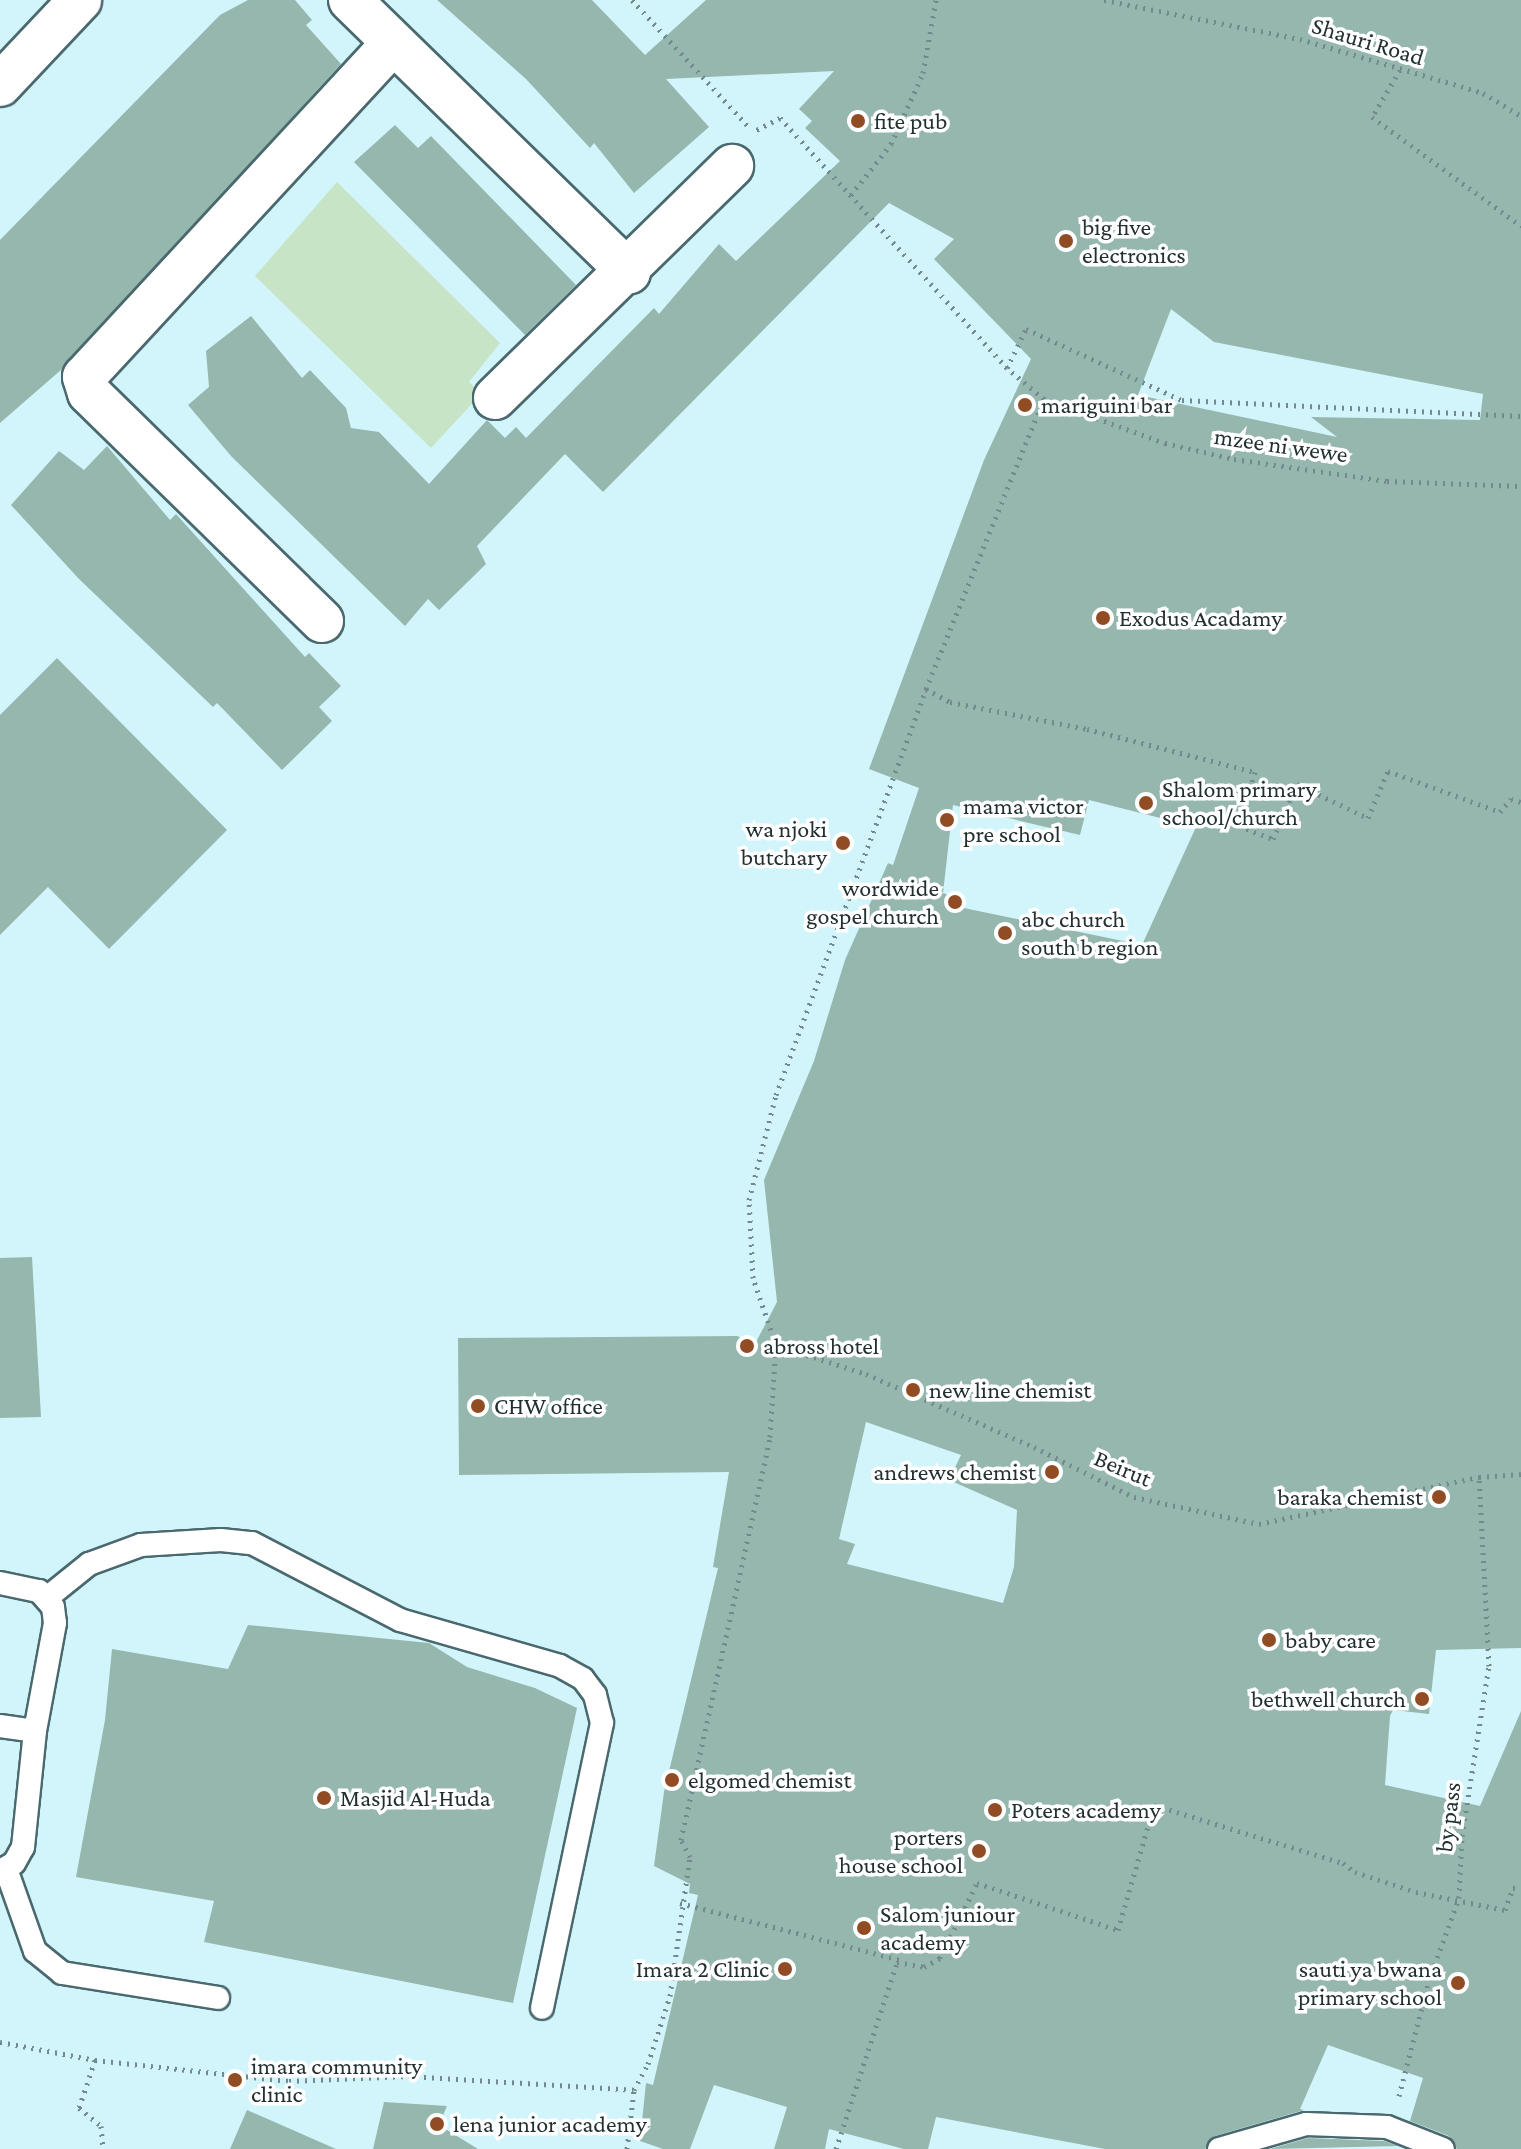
<!DOCTYPE html>
<html>
<head>
<meta charset="utf-8">
<style>
  body { margin:0 }
  #map { position:relative; width:1521px; height:2149px; overflow:hidden; background:#d2f5fb; font-family:"Crimson Pro",serif }
  div>[style] { position:absolute }
  .green>* { inset:0; background:#c7e4c6 }
  .building>* { inset:0; background:#96b7ae }
  .path>* { height:5px; margin-top:-2.5px; transform-origin:0; background:repeating-linear-gradient(90deg,#72898d 0 2px,transparent 0 8px) }
  .roads { filter:drop-shadow(2px 0 #4a696e) drop-shadow(-2px 0 #4a696e) drop-shadow(0 2px #4a696e) drop-shadow(0 -2px #4a696e) }
  .lane>* { height:22px; margin:-11px; padding:0 11px; transform-origin:11px; border-radius:11px; background:#fff }
  .street>* { height:42px; margin:-21px; padding:0 21px; transform-origin:21px; border-radius:21px; background:#fff }
  .dots>* { width:22px; height:22px; translate:-50% -50%; box-sizing:border-box; border:4px solid #fff; border-radius:50% }
  span { translate:-50% -50%; white-space:nowrap; text-align:center; line-height:1.15; -webkit-text-stroke:7px #fff; paint-order:stroke }
  .street-label { font-size:24px; color:#233032 }
  .poi-label { font-size:24px; color:#233032 }
  .left { translate:0 -50%; text-align:left }
  .right { translate:-100% -50%; text-align:right }
</style>
</head>
<body>
<div id="map">
  <div class="green">
    <div style="clip-path:polygon(337px 182px,500px 343px,469px 382px,481px 394px,431px 448px,255px 276px)"></div>
  </div>
  <div class="building">
    <div style="clip-path:polygon(248px 0,295px 0,312px 20px,306px 25px,341px 64px,62px 369px,0 423px,0 240px,220px 15px)"></div>
    <div style="clip-path:polygon(evenodd,437px 0,592px 0,645px 55px,706px 0,1521px 0,1521px 1648px,1436px 1650px,1429px 1714px,1393px 1710px,1390px 1716px,1385px 1785px,1480px 1806px,1521px 1711px,1521px 2149px,1457px 2149px,1449px 2136px,1410px 2121px,1423px 2078px,1328px 2045px,1300px 2109px,1304px 2110px,1215px 2136px,1205px 2149px,1105px 2149px,936px 2117px,928px 2149px,904px 2149px,829px 2129px,825px 2149px,774px 2149px,787px 2107px,714px 2085px,690px 2149px,663px 2149px,640px 2141px,646px 2083px,653px 2085px,698px 1895px,689px 1893px,690px 1884px,654px 1866px,664px 1792px,718px 1568px,713px 1567px,729px 1472px,459px 1475px,458px 1338px,737px 1336px,755px 1344px,777px 1302px,764px 1180px,814px 1061px,845px 960px,888px 863px,893px 865px,919px 788px,869px 769px,984px 460px,1031px 359px,934px 259px,954px 239px,889px 203px,603px 492px,565px 454px,477px 546px,486px 564px,439px 610px,428px 599px,405px 626px,231px 456px,188px 405px,209px 387px,206px 351px,251px 316px,302px 378px,310px 370px,346px 408px,351px 428px,379px 432px,429px 484px,487px 420px,505px 438px,516px 427px,526px 438px,654px 308px,659px 314px,719px 244px,736px 261px,840px 161px,805px 128px,812px 121px,799px 109px,834px 71px,666px 79px,709px 127px,634px 193px,594px 143px,590px 148px,526px 79px,437px 0,1171px 309px,1214px 342px,1483px 394px,1480px 420px,1311px 417px,1337px 437px,1138px 395px,1171px 309px,437px 0,1089px 800px,1196px 827px,1142px 945px,959px 907px,960px 899px,943px 893px,953px 805px,1080px 835px,1089px 800px,437px 0,866px 1422px,961px 1455px,949px 1480px,1017px 1510px,1014px 1567px,1003px 1603px,847px 1564px,855px 1544px,839px 1539px,866px 1422px)"></div>
    <div style="clip-path:polygon(395px 125px,418px 148px,431px 136px,576px 285px,525px 335px,354px 162px)"></div>
    <div style="clip-path:polygon(107px 446px,170px 520px,176px 514px,305px 657px,309px 653px,341px 686px,319px 707px,332px 721px,282px 770px,217px 703px,213px 707px,79px 579px,11px 505px,59px 451px,84px 470px)"></div>
    <div style="clip-path:polygon(57px 658px,227px 830px,109px 949px,48px 887px,0 935px,0 715px)"></div>
    <div style="clip-path:polygon(32px 1257px,41px 1417px,0 1418px,0 1258px)"></div>
    <div style="clip-path:polygon(248px 1625px,429px 1643px,467px 1667px,535px 1688px,577px 1708px,513px 2003px,204px 1942px,214px 1901px,76px 1877px,105px 1720px,112px 1649px,228px 1669px)"></div>
    <div style="clip-path:polygon(384px 2102px,447px 2106px,439px 2125px,478px 2149px,373px 2149px)"></div>
    <div style="clip-path:polygon(247px 2110px,336px 2149px,230px 2149px)"></div>
    <div style="clip-path:polygon(1308px 2138px,1384px 2141px,1398px 2146px,1270px 2149px)"></div>
  </div>
  <div class="path">
    <div style="left:632px;top:0;width:171px;rotate:47.4deg"></div>
    <div style="left:1104px;top:0;width:200px;rotate:11.3deg"></div>
    <div style="left:1300px;top:39px;width:191px;rotate:16.4deg"></div>
    <div style="left:1483px;top:93px;width:44px;rotate:31.2deg"></div>
    <div style="left:1400px;top:70px;width:55px;rotate:120.8deg"></div>
    <div style="left:1372px;top:117px;width:185px;rotate:36.2deg"></div>
    <div style="left:851px;top:195px;width:65px;rotate:-51.9deg"></div>
    <div style="left:891px;top:144px;width:78px;rotate:-65.7deg"></div>
    <div style="left:923px;top:73px;width:74px;rotate:-79.9deg"></div>
    <div style="left:1007px;top:368px;width:43px;rotate:-64deg"></div>
    <div style="left:1026px;top:329px;width:171px;rotate:24.5deg"></div>
    <div style="left:1182px;top:400px;width:339px;rotate:2.7deg"></div>
    <div style="left:1044px;top:399px;width:129px;rotate:20deg"></div>
    <div style="left:1165px;top:443px;width:71px;rotate:13.1deg"></div>
    <div style="left:1234px;top:459px;width:155px;rotate:8.2deg"></div>
    <div style="left:1387px;top:481px;width:134px;rotate:2.1deg"></div>
    <div style="left:926px;top:689px;width:27px;rotate:28deg"></div>
    <div style="left:950px;top:702px;width:140px;rotate:11.1deg"></div>
    <div style="left:1087px;top:729px;width:173px;rotate:14.4deg"></div>
    <div style="left:1255px;top:772px;width:56px;rotate:106.5deg"></div>
    <div style="left:1239px;top:826px;width:36px;rotate:21deg"></div>
    <div style="left:1273px;top:839px;width:60px;rotate:-66.4deg"></div>
    <div style="left:1297px;top:784px;width:79px;rotate:25.6deg"></div>
    <div style="left:1368px;top:818px;width:51px;rotate:-66.9deg"></div>
    <div style="left:1388px;top:771px;width:119px;rotate:20.1deg"></div>
    <div style="left:1500px;top:812px;width:17px;rotate:-50deg"></div>
    <div style="left:1511px;top:799px;width:10px;rotate:17deg"></div>
    <div style="left:776px;top:1345px;width:95px;rotate:17.9deg"></div>
    <div style="left:866px;top:1374px;width:183px;rotate:23.5deg"></div>
    <div style="left:1034px;top:1447px;width:112px;rotate:26.6deg"></div>
    <div style="left:1134px;top:1497px;width:128px;rotate:12.2deg"></div>
    <div style="left:1259px;top:1524px;width:225px;rotate:-12.1deg"></div>
    <div style="left:1479px;top:1477px;width:42px;rotate:-4.1deg"></div>
    <div style="left:680px;top:1903px;width:227px;rotate:14.5deg"></div>
    <div style="left:0;top:2042px;width:97px;rotate:10.7deg"></div>
    <div style="left:95px;top:2060px;width:195px;rotate:6.2deg"></div>
    <div style="left:289px;top:2081px;width:119px;rotate:-2.4deg"></div>
    <div style="left:408px;top:2076px;width:226px;rotate:3.5deg"></div>
    <div style="left:634px;top:2090px;width:30px;rotate:-62deg"></div>
    <div style="left:648px;top:2064px;width:71px;rotate:-72.1deg"></div>
    <div style="left:670px;top:1996px;width:140px;rotate:-81.8deg"></div>
    <div style="left:690px;top:1857px;width:19px;rotate:-118deg"></div>
    <div style="left:681px;top:1840px;width:413px;rotate:-77.5deg"></div>
    <div style="left:770px;top:1437px;width:92px;rotate:-86.3deg"></div>
    <div style="left:776px;top:1345px;width:71px;rotate:-108.9deg"></div>
    <div style="left:753px;top:1278px;width:78px;rotate:-92.9deg"></div>
    <div style="left:749px;top:1200px;width:108px;rotate:-75.6deg"></div>
    <div style="left:776px;top:1095px;width:433px;rotate:-69.7deg"></div>
    <div style="left:926px;top:689px;width:313px;rotate:-67.9deg"></div>
    <div style="left:1044px;top:399px;width:48px;rotate:-140deg"></div>
    <div style="left:1007px;top:368px;width:338px;rotate:-132.2deg"></div>
    <div style="left:780px;top:118px;width:28px;rotate:153deg"></div>
    <div style="left:95px;top:2060px;width:51px;rotate:108.4deg"></div>
    <div style="left:79px;top:2108px;width:28px;rotate:39deg"></div>
    <div style="left:101px;top:2126px;width:23px;rotate:85deg"></div>
    <div style="left:1399px;top:2096px;width:120px;rotate:-75.5deg"></div>
    <div style="left:1429px;top:1980px;width:87px;rotate:-69.9deg"></div>
    <div style="left:1459px;top:1898px;width:62px;rotate:-87.2deg"></div>
    <div style="left:1462px;top:1836px;width:172px;rotate:-81deg"></div>
    <div style="left:1489px;top:1666px;width:189px;rotate:-93deg"></div>
    <div style="left:627px;top:2149px;width:59px;rotate:-83.2deg"></div>
    <div style="left:836px;top:2149px;width:197px;rotate:-71.9deg"></div>
    <div style="left:897px;top:1962px;width:27px;rotate:10deg"></div>
    <div style="left:924px;top:1967px;width:18px;rotate:-29deg"></div>
    <div style="left:940px;top:1958px;width:84px;rotate:-63.7deg"></div>
    <div style="left:977px;top:1883px;width:149px;rotate:18.4deg"></div>
    <div style="left:1118px;top:1930px;width:130px;rotate:-73.9deg"></div>
    <div style="left:1154px;top:1805px;width:198px;rotate:17.1deg"></div>
    <div style="left:1343px;top:1863px;width:15px;rotate:37deg"></div>
    <div style="left:1355px;top:1872px;width:64px;rotate:18.2deg"></div>
    <div style="left:1416px;top:1892px;width:91px;rotate:11.4deg"></div>
    <div style="left:1505px;top:1910px;width:23px;rotate:-70deg"></div>
    <div style="left:1513px;top:1888px;width:8px;rotate:-7deg"></div>
  </div>
  <div class="roads">
    <div class="lane">
      <div style="left:0;top:1583px;width:40px;rotate:12deg"></div>
      <div style="left:39px;top:1591px;width:21px;rotate:49deg"></div>
      <div style="left:53px;top:1607px;width:16px;rotate:83deg"></div>
      <div style="left:55px;top:1623px;width:110px;rotate:100.5deg"></div>
      <div style="left:35px;top:1731px;width:117px;rotate:95.9deg"></div>
      <div style="left:23px;top:1847px;width:18px;rotate:119deg"></div>
      <div style="left:14px;top:1863px;width:16px;rotate:150deg"></div>
      <div style="left:48px;top:1597px;width:53px;rotate:-38.8deg"></div>
      <div style="left:89px;top:1564px;width:55px;rotate:-20.1deg"></div>
      <div style="left:141px;top:1545px;width:80px;rotate:-3.6deg"></div>
      <div style="left:221px;top:1540px;width:31px;rotate:6deg"></div>
      <div style="left:252px;top:1543px;width:167px;rotate:27.5deg"></div>
      <div style="left:400px;top:1620px;width:166px;rotate:16deg"></div>
      <div style="left:560px;top:1666px;width:26px;rotate:29deg"></div>
      <div style="left:583px;top:1679px;width:20px;rotate:53deg"></div>
      <div style="left:595px;top:1695px;width:29px;rotate:76deg"></div>
      <div style="left:602px;top:1723px;width:291px;rotate:101.9deg"></div>
      <div style="left:0;top:1726px;width:35px;rotate:8deg"></div>
      <div style="left:6px;top:1869px;width:87px;rotate:70.5deg"></div>
      <div style="left:35px;top:1951px;width:35px;rotate:39deg"></div>
      <div style="left:62px;top:1973px;width:158px;rotate:9.1deg"></div>
      <div style="left:1219px;top:2149px;width:91px;rotate:-16deg"></div>
      <div style="left:1306px;top:2124px;width:81px;rotate:2.1deg"></div>
      <div style="left:1387px;top:2127px;width:60px;rotate:21.4deg"></div>
    </div>
    <div class="street">
      <div style="left:350px;top:0;width:390px;rotate:44.3deg"></div>
      <div style="left:0;top:85px;width:117px;rotate:-46.7deg"></div>
      <div style="left:495px;top:398px;width:332px;rotate:-44.4deg"></div>
      <div style="left:322px;top:621px;width:326px;rotate:-135.6deg"></div>
      <div style="left:89px;top:393px;width:17px;rotate:-107deg"></div>
      <div style="left:84px;top:377px;width:452px;rotate:-47.2deg"></div>
    </div>
  </div>
  <div class="dots">
    <div style="left:858px;top:121px;background:#924c24"></div>
    <div style="left:1066px;top:241px;background:#924c24"></div>
    <div style="left:1025px;top:405px;background:#924c24"></div>
    <div style="left:1103px;top:618px;background:#924c24"></div>
    <div style="left:1146px;top:803px;background:#924c24"></div>
    <div style="left:947px;top:820px;background:#924c24"></div>
    <div style="left:843px;top:843px;background:#924c24"></div>
    <div style="left:955px;top:902px;background:#924c24"></div>
    <div style="left:1005px;top:933px;background:#924c24"></div>
    <div style="left:747px;top:1346px;background:#924c24"></div>
    <div style="left:913px;top:1390px;background:#924c24"></div>
    <div style="left:478px;top:1406px;background:#924c24"></div>
    <div style="left:1052px;top:1472px;background:#924c24"></div>
    <div style="left:1439px;top:1497px;background:#924c24"></div>
    <div style="left:1269px;top:1640px;background:#924c24"></div>
    <div style="left:1422px;top:1699px;background:#924c24"></div>
    <div style="left:672px;top:1780px;background:#924c24"></div>
    <div style="left:324px;top:1798px;background:#924c24"></div>
    <div style="left:995px;top:1810px;background:#924c24"></div>
    <div style="left:979px;top:1851px;background:#924c24"></div>
    <div style="left:864px;top:1928px;background:#924c24"></div>
    <div style="left:785px;top:1969px;background:#924c24"></div>
    <div style="left:1458px;top:1983px;background:#924c24"></div>
    <div style="left:235px;top:2080px;background:#924c24"></div>
    <div style="left:437px;top:2124px;background:#924c24"></div>
  </div>
  <div class="street-label">
    <span style="left:1368px;top:41px;rotate:17deg">Shauri Road</span>
    <span style="left:1281px;top:445px;rotate:8deg">mzee ni wewe</span>
    <span style="left:1123px;top:1468px;rotate:23deg">Beirut</span>
    <span style="left:1448px;top:1817px;rotate:-83deg">by pass</span>
  </div>
  <div class="poi-label">
    <span class="left" style="left:874px;top:121px">fite pub</span>
    <span class="left" style="left:1082px;top:241px">big five<br>electronics</span>
    <span class="left" style="left:1041px;top:405px">mariguini bar</span>
    <span class="left" style="left:1119px;top:618px">Exodus Acadamy</span>
    <span class="left" style="left:1162px;top:803px">Shalom primary<br>school/church</span>
    <span class="left" style="left:963px;top:820px">mama victor<br>pre school</span>
    <span class="right" style="left:827px;top:843px">wa njoki<br>butchary</span>
    <span class="right" style="left:939px;top:902px">wordwide<br>gospel church</span>
    <span class="left" style="left:1021px;top:933px">abc church<br>south b region</span>
    <span class="left" style="left:763px;top:1346px">abross hotel</span>
    <span class="left" style="left:929px;top:1390px">new line chemist</span>
    <span class="left" style="left:494px;top:1406px">CHW office</span>
    <span class="right" style="left:1036px;top:1472px">andrews chemist</span>
    <span class="right" style="left:1423px;top:1497px">baraka chemist</span>
    <span class="left" style="left:1285px;top:1640px">baby care</span>
    <span class="right" style="left:1406px;top:1699px">bethwell church</span>
    <span class="left" style="left:688px;top:1780px">elgomed chemist</span>
    <span class="left" style="left:340px;top:1798px">Masjid Al-Huda</span>
    <span class="left" style="left:1011px;top:1810px">Poters academy</span>
    <span class="right" style="left:963px;top:1851px">porters<br>house school</span>
    <span class="left" style="left:880px;top:1928px">Salom juniour<br>academy</span>
    <span class="right" style="left:769px;top:1969px">Imara 2 Clinic</span>
    <span class="right" style="left:1442px;top:1983px">sauti ya bwana<br>primary school</span>
    <span class="left" style="left:251px;top:2080px">imara community<br>clinic</span>
    <span class="left" style="left:453px;top:2124px">lena junior academy</span>
  </div>
</div>
</body>
</html>
